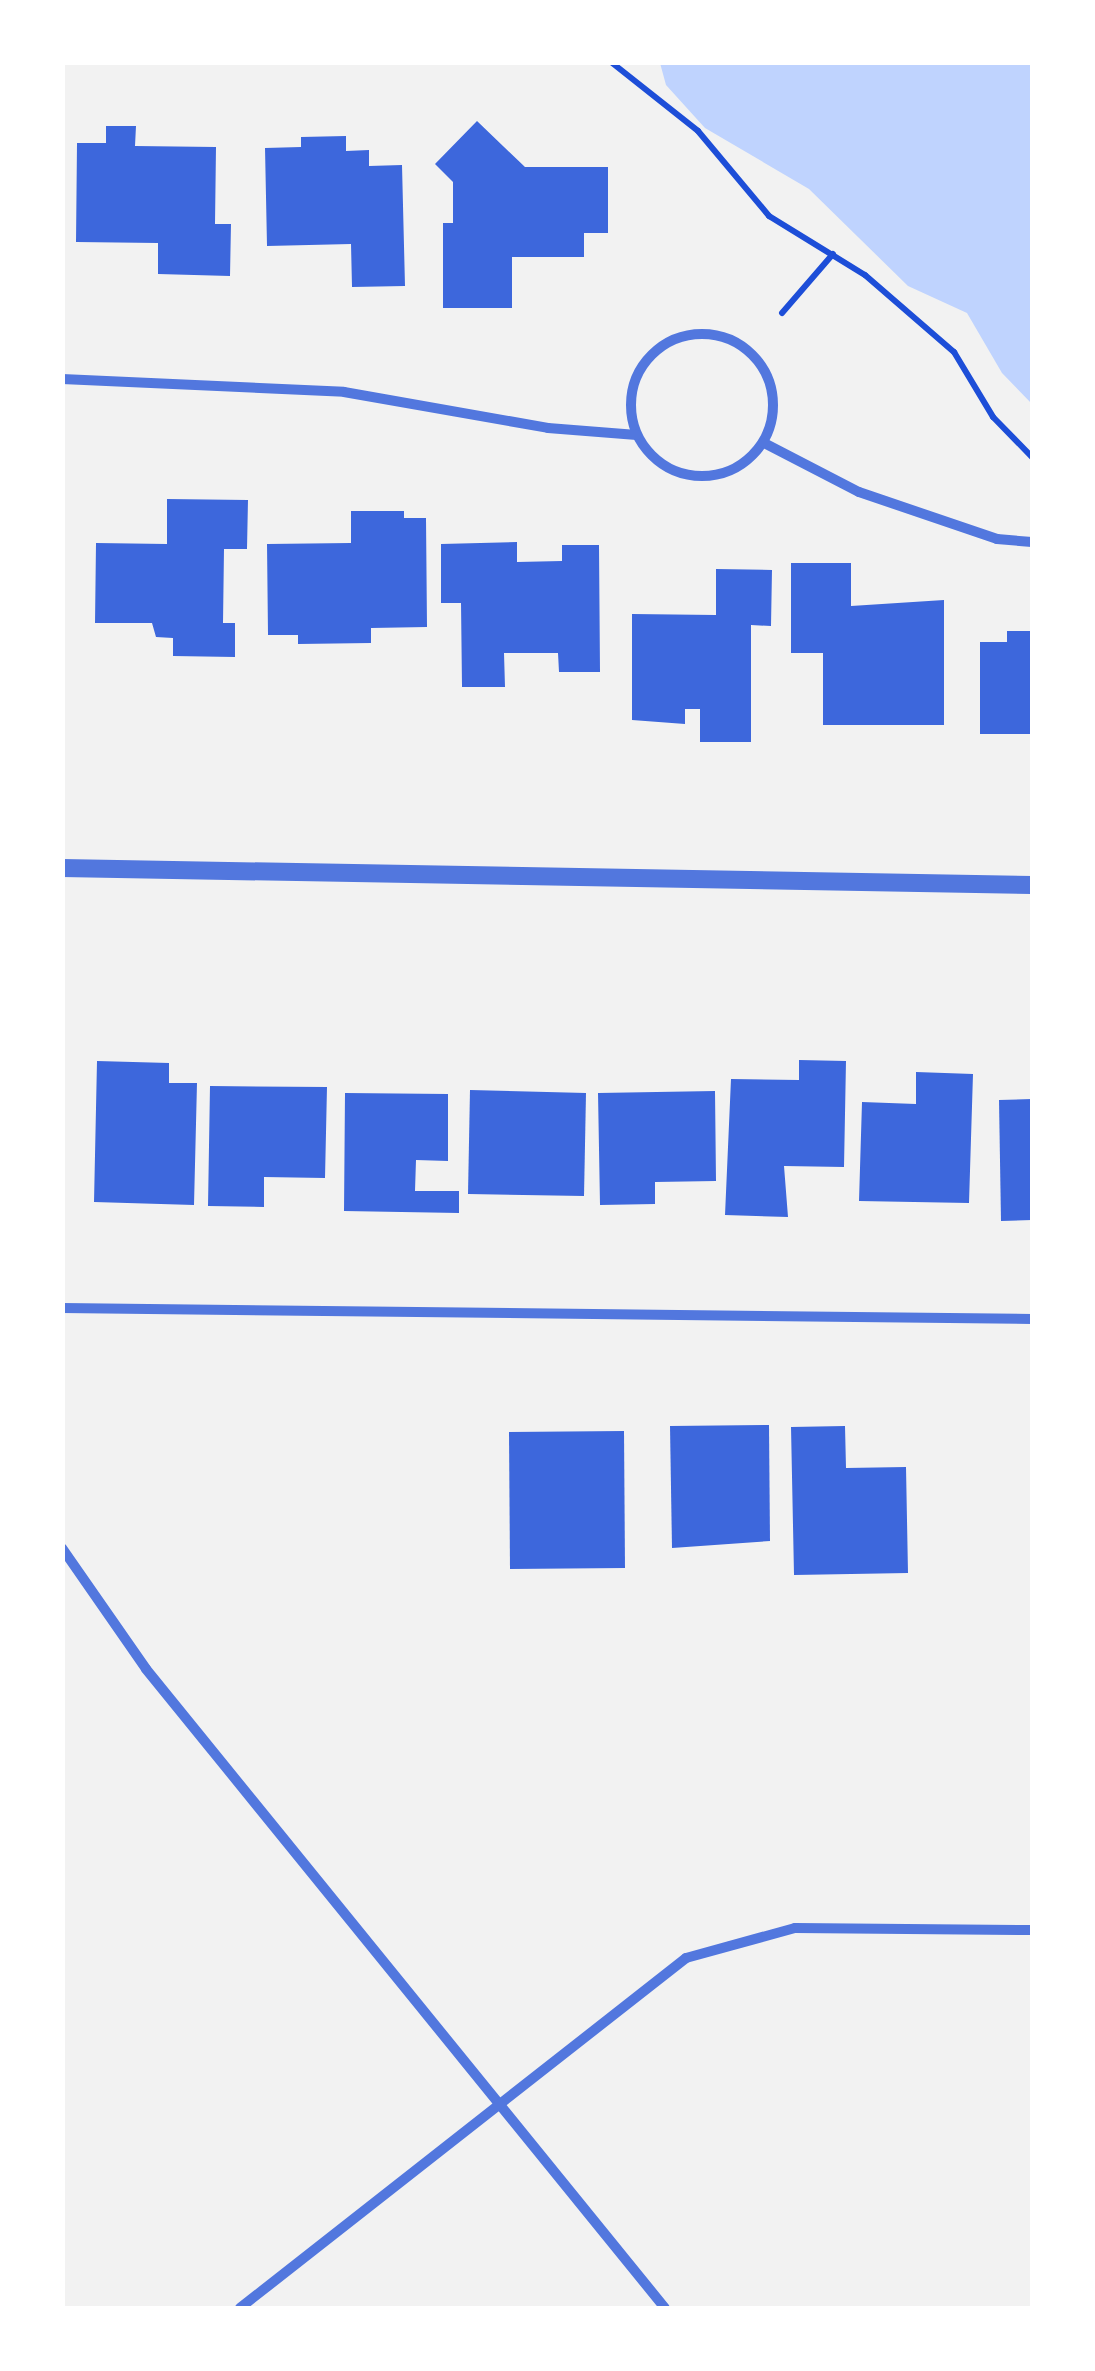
<!DOCTYPE html>
<html>
<head>
<meta charset="utf-8">
<style>
  body { margin:0 }
  #map { position:relative; width:1095px; height:2371px; overflow:hidden; background:#f2f2f2; font-family:Commissioner,sans-serif }
  div>[style] { position:absolute }
  .water>* { inset:0; background:#bfd3fe }
  .building>* { inset:0; background:#3d67dc }
  .path>* { height:6px; margin:-3px; padding:0 3px; transform-origin:3px; border-radius:3px; background:#1d4ed8 }
  .minor>* { height:10px; margin:-5px; padding:0 5px; transform-origin:5px; border-radius:5px; background:#5277de }
  .minor>.ring { margin:-5px; padding:0; box-sizing:content-box; background:none; border:10px solid #5277de; border-radius:50% }
  .tertiary>* { height:18px; margin:-9px; padding:0 9px; transform-origin:9px; border-radius:9px; background:#5277de }
  span { translate:-50% -50%; white-space:nowrap; text-align:center; line-height:1.15; -webkit-text-stroke:10px #fff; paint-order:stroke }
  .frame { position:absolute; inset:0; border:65px solid #fff; pointer-events:none }
</style>
</head>
<body>
<div id="map">
  <div class="water">
    <div style="clip-path:polygon(660px 63px,1032px 63px,1032px 404px,1002px 373px,967px 313px,908px 286px,809px 189px,705px 128px,666px 85px)"></div>
  </div>
  <div class="building">
    <div style="clip-path:polygon(477px 121px,525px 167px,608px 167px,608px 233px,584px 233px,584px 257px,512px 257px,512px 308px,443px 308px,443px 223px,453px 223px,453px 182px,435px 164px)"></div>
    <div style="clip-path:polygon(106px 126px,136px 126px,135px 146px,216px 147px,215px 224px,231px 224px,230px 276px,158px 274px,158px 243px,76px 242px,77px 143px,106px 143px)"></div>
    <div style="clip-path:polygon(346px 136px,346px 151px,369px 150px,369px 166px,402px 165px,405px 286px,352px 287px,351px 244px,267px 246px,265px 148px,301px 147px,301px 137px)"></div>
    <div style="clip-path:polygon(167px 499px,248px 500px,247px 549px,224px 549px,223px 623px,235px 623px,235px 657px,173px 656px,173px 638px,156px 637px,152px 623px,95px 623px,96px 543px,167px 544px)"></div>
    <div style="clip-path:polygon(351px 511px,404px 511px,404px 518px,426px 518px,427px 627px,371px 628px,371px 643px,298px 644px,298px 635px,268px 635px,267px 544px,351px 543px)"></div>
    <div style="clip-path:polygon(517px 542px,517px 562px,562px 561px,562px 545px,599px 545px,600px 672px,559px 672px,558px 653px,504px 653px,505px 687px,462px 687px,461px 603px,441px 603px,441px 544px)"></div>
    <div style="clip-path:polygon(791px 563px,851px 563px,851px 606px,944px 600px,944px 725px,823px 725px,823px 653px,791px 653px)"></div>
    <div style="clip-path:polygon(716px 569px,772px 570px,771px 626px,751px 625px,751px 742px,700px 742px,700px 709px,685px 709px,685px 724px,632px 720px,632px 614px,716px 615px)"></div>
    <div style="clip-path:polygon(1007px 631px,1032px 631px,1032px 734px,980px 734px,980px 642px,1007px 642px)"></div>
    <div style="clip-path:polygon(799px 1060px,846px 1061px,844px 1167px,784px 1166px,788px 1217px,725px 1215px,731px 1079px,799px 1080px)"></div>
    <div style="clip-path:polygon(97px 1061px,169px 1063px,169px 1083px,197px 1083px,194px 1205px,94px 1202px)"></div>
    <div style="clip-path:polygon(916px 1072px,973px 1074px,969px 1203px,859px 1201px,862px 1102px,916px 1104px)"></div>
    <div style="clip-path:polygon(210px 1086px,327px 1087px,325px 1178px,264px 1177px,264px 1207px,208px 1206px)"></div>
    <div style="clip-path:polygon(470px 1090px,586px 1093px,584px 1196px,468px 1194px)"></div>
    <div style="clip-path:polygon(715px 1091px,716px 1181px,655px 1182px,655px 1204px,600px 1205px,598px 1093px)"></div>
    <div style="clip-path:polygon(345px 1093px,448px 1094px,448px 1161px,416px 1160px,415px 1191px,459px 1191px,459px 1213px,344px 1211px)"></div>
    <div style="clip-path:polygon(1032px 1099px,1032px 1220px,1001px 1221px,999px 1100px)"></div>
    <div style="clip-path:polygon(769px 1425px,770px 1541px,672px 1548px,670px 1426px)"></div>
    <div style="clip-path:polygon(845px 1426px,846px 1468px,906px 1467px,908px 1573px,794px 1575px,791px 1427px)"></div>
    <div style="clip-path:polygon(624px 1431px,625px 1568px,510px 1569px,509px 1432px)"></div>
  </div>
  <div class="path">
    <div style="left:611px;top:62px;width:111px;rotate:38.4deg"></div>
    <div style="left:698px;top:131px;width:111px;rotate:50.1deg"></div>
    <div style="left:769px;top:216px;width:113px;rotate:31.6deg"></div>
    <div style="left:865px;top:275px;width:118px;rotate:40.9deg"></div>
    <div style="left:954px;top:352px;width:76px;rotate:59deg"></div>
    <div style="left:993px;top:417px;width:56px;rotate:45.7deg"></div>
    <div style="left:782px;top:313px;width:78px;rotate:-49.2deg"></div>
  </div>
  <div class="minor">
    <div class="ring" style="left:631px;top:334px;width:132px;height:132px"></div>
    <div style="left:62px;top:379px;width:282px;rotate:2.6deg"></div>
    <div style="left:344px;top:392px;width:207px;rotate:10deg"></div>
    <div style="left:548px;top:428px;width:89px;rotate:4.5deg"></div>
    <div style="left:764px;top:443px;width:107px;rotate:27.3deg"></div>
    <div style="left:859px;top:492px;width:146px;rotate:18.8deg"></div>
    <div style="left:997px;top:539px;width:35px;rotate:5deg"></div>
    <div style="left:62px;top:1308px;width:970px;rotate:0.65deg"></div>
    <div style="left:62px;top:1548px;width:147px;rotate:55.2deg"></div>
    <div style="left:146px;top:1669px;width:823px;rotate:50.92deg"></div>
    <div style="left:240px;top:2308px;width:567px;rotate:-38.12deg"></div>
    <div style="left:686px;top:1958px;width:113px;rotate:-15.4deg"></div>
    <div style="left:795px;top:1928px;width:237px;rotate:0.5deg"></div>
  </div>
  <div class="tertiary">
    <div style="left:62px;top:868px;width:970px;rotate:1deg"></div>
  </div>
  <div class="frame"></div>
</div>
</body>
</html>
